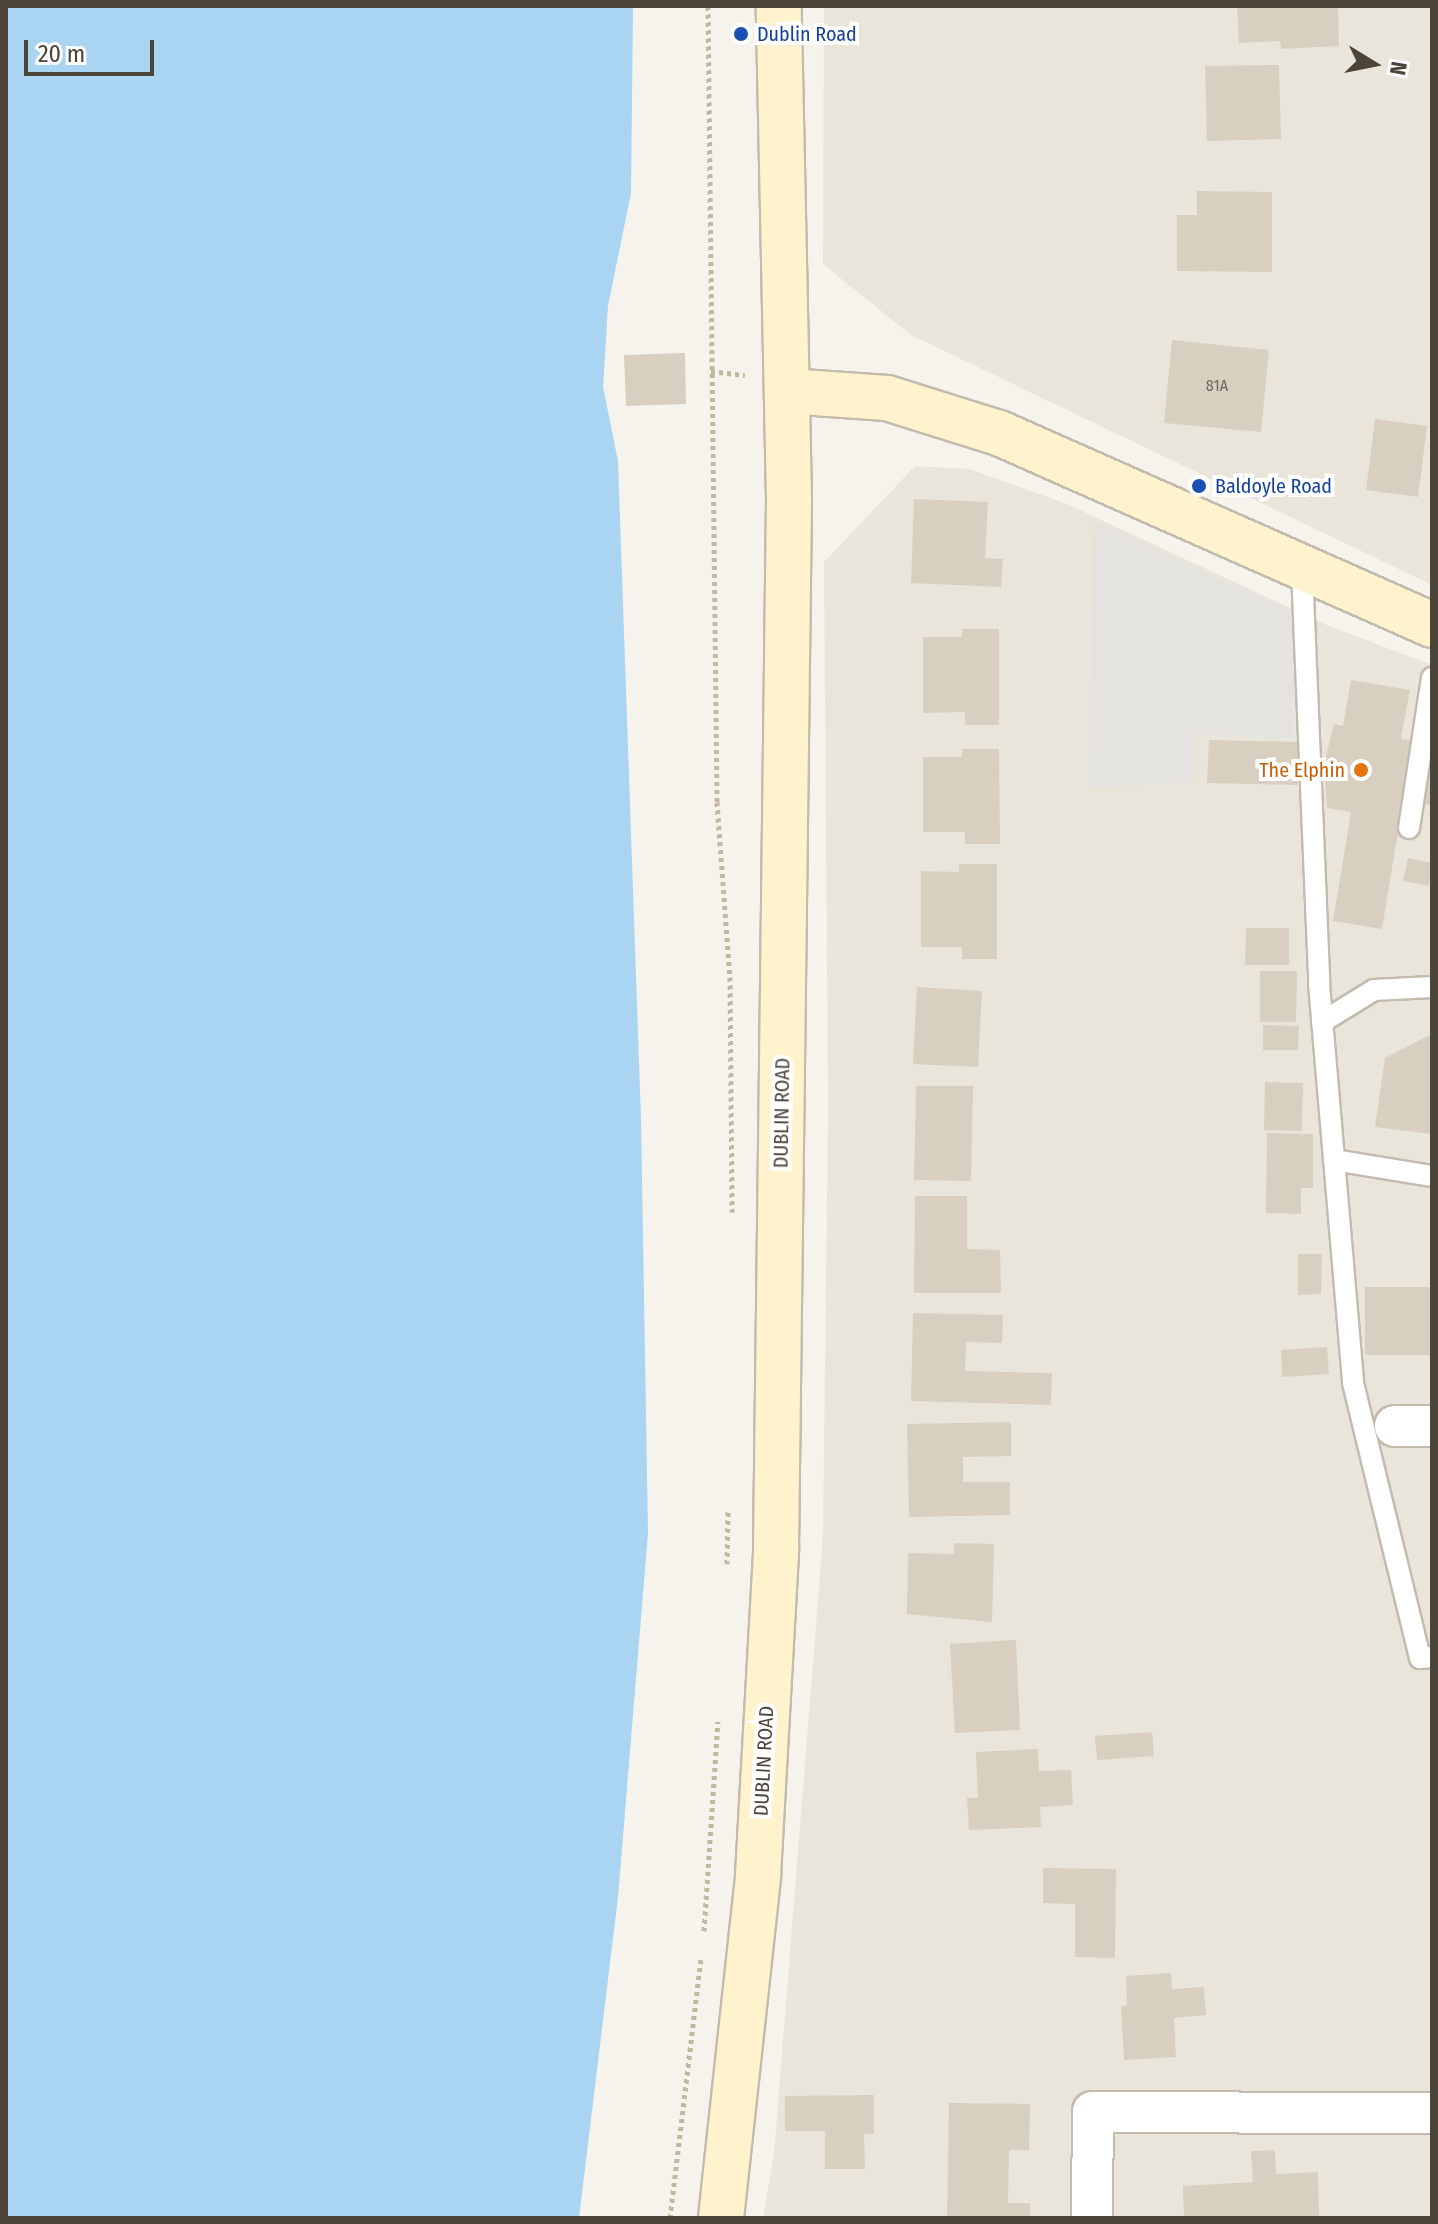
<!DOCTYPE html>
<html>
<head>
<meta charset="utf-8">
<style>
  body { margin:0 }
  #map { position:relative; width:1438px; height:2224px; overflow:hidden; background:#f6f3ec; font-family:"Fira Sans Condensed",sans-serif }
  div>[style] { position:absolute }
  .residential>* { inset:0; background:#eae5da }
  .parking>* { inset:0; background:#e5e3e0 }
  .water>* { inset:0; background:#a9d4f2 }
  .building>* { inset:0; background:#d8cfc1 }
  .path>* { height:5px; margin-top:-2.5px; transform-origin:0; background:repeating-linear-gradient(90deg,#c4b79f 0 4px,transparent 0 8px) }
  .roads { filter:drop-shadow(2px 0 #c2bbae) drop-shadow(-2px 0 #c2bbae) drop-shadow(0 2px #c2bbae) drop-shadow(0 -2px #c2bbae) }
  .service>* { height:20px; margin:-10px; padding:0 10px; transform-origin:10px; border-radius:10px; background:#fff }
  .minor>* { height:40px; margin:-20px; padding:0 20px; transform-origin:20px; border-radius:20px; background:#fff }
  .secondary>* { height:44px; margin:-22px; padding:0 22px; transform-origin:22px; border-radius:22px; background:#fff3cd }
  .dots>* { width:22px; height:22px; translate:-50% -50%; box-sizing:border-box; border:4px solid #fff; border-radius:50% }
  span { translate:-50% -50%; white-space:nowrap; text-align:center; line-height:1.15; -webkit-text-stroke:8px #fff; paint-order:stroke }
  .number-label { font-size:16px; color:#6e675b }
  .number-label span { -webkit-text-stroke-width:0 }
  .transit-label { font-size:20px; color:#164399 }
  .left { translate:0 -50%; text-align:left }
  .food-label { font-size:20px; color:#c56008 }
  .right { translate:-100% -50%; text-align:right }
  .street-label { font-size:20px; color:#4b4439 }
  .frame { position:absolute; inset:0; border:8px solid #4b4439; pointer-events:none }
  .north { position:absolute; left:1334px; top:24px; width:80px; height:80px; -webkit-text-stroke:6px #fff; paint-order:stroke; rotate:100deg; font-size:22px; font-weight:700; line-height:32px; text-align:center; color:#4b4439 }
  .north::after { content:''; display:block; margin:auto; width:28px; height:36px; background:#4b4439; clip-path:polygon(50% 0,100% 100%,50% 72%,0 100%) }
  .scale { position:absolute; left:24px; top:40px; width:130px; height:36px; box-sizing:border-box; border:4px solid #4b4439; border-top:0; padding-left:10px; font-size:24px; line-height:28px; white-space:nowrap; color:#4b4439; -webkit-text-stroke:6px #fff; paint-order:stroke }
</style>
</head>
<body>
<div id="map">
  <div class="residential">
    <div style="clip-path:polygon(824px 6px,1432px 6px,1432px 585px,911px 335px,823px 264px)"></div>
    <div style="clip-path:polygon(915px 466px,969px 469px,1067px 504px,1329px 626px,1432px 665px,1432px 2218px,763px 2218px,774px 2154px,823px 1537px,828px 1110px,824px 562px)"></div>
  </div>
  <div class="parking">
    <div style="clip-path:polygon(1094px 519px,1297px 616px,1293px 738px,1194px 734px,1193px 782px,1088px 788px)"></div>
  </div>
  <div class="water">
    <div style="clip-path:polygon(6px 6px,633px 6px,631px 193px,608px 306px,603px 387px,618px 461px,641px 1119px,648px 1533px,618px 1897px,579px 2218px,6px 2218px)"></div>
  </div>
  <div class="building">
    <div style="clip-path:polygon(1237px 6px,1338px 6px,1339px 46px,1281px 49px,1280px 41px,1239px 43px)"></div>
    <div style="clip-path:polygon(1279px 65px,1281px 139px,1207px 141px,1205px 66px)"></div>
    <div style="clip-path:polygon(1197px 191px,1272px 192px,1272px 272px,1177px 271px,1177px 215px,1197px 215px)"></div>
    <div style="clip-path:polygon(1172px 340px,1269px 350px,1261px 432px,1164px 423px)"></div>
    <div style="clip-path:polygon(685px 353px,686px 404px,626px 406px,624px 355px)"></div>
    <div style="clip-path:polygon(1375px 419px,1427px 426px,1418px 497px,1366px 490px)"></div>
    <div style="clip-path:polygon(914px 499px,988px 502px,985px 558px,1003px 559px,1001px 587px,911px 583px)"></div>
    <div style="clip-path:polygon(962px 629px,999px 629px,999px 725px,965px 725px,965px 712px,923px 713px,923px 637px,962px 637px)"></div>
    <div style="clip-path:polygon(1351px 680px,1410px 690px,1401px 739px,1413px 741px,1382px 929px,1333px 921px,1351px 812px,1327px 808px,1324px 764px,1334px 724px,1343px 726px)"></div>
    <div style="clip-path:polygon(1209px 740px,1300px 742px,1298px 785px,1207px 783px)"></div>
    <div style="clip-path:polygon(962px 749px,999px 749px,1000px 844px,965px 844px,965px 832px,923px 832px,923px 757px,962px 757px)"></div>
    <div style="clip-path:polygon(1430px 751px,1432px 751px,1432px 805px,1421px 804px)"></div>
    <div style="clip-path:polygon(1408px 858px,1432px 863px,1429px 886px,1403px 881px)"></div>
    <div style="clip-path:polygon(959px 864px,997px 864px,997px 959px,962px 959px,962px 947px,921px 947px,921px 871px,959px 872px)"></div>
    <div style="clip-path:polygon(1246px 928px,1289px 928px,1289px 965px,1245px 965px)"></div>
    <div style="clip-path:polygon(1260px 971px,1297px 971px,1296px 1022px,1260px 1022px)"></div>
    <div style="clip-path:polygon(917px 987px,982px 991px,978px 1067px,913px 1064px)"></div>
    <div style="clip-path:polygon(1263px 1025px,1299px 1026px,1298px 1050px,1263px 1050px)"></div>
    <div style="clip-path:polygon(1432px 1034px,1432px 1134px,1375px 1127px,1385px 1058px)"></div>
    <div style="clip-path:polygon(1265px 1082px,1303px 1083px,1302px 1131px,1264px 1130px)"></div>
    <div style="clip-path:polygon(916px 1086px,973px 1086px,971px 1181px,914px 1180px)"></div>
    <div style="clip-path:polygon(1267px 1133px,1313px 1134px,1313px 1188px,1301px 1188px,1301px 1214px,1266px 1213px)"></div>
    <div style="clip-path:polygon(915px 1196px,967px 1196px,967px 1249px,1000px 1250px,1001px 1293px,914px 1293px)"></div>
    <div style="clip-path:polygon(1298px 1254px,1322px 1254px,1321px 1294px,1298px 1295px)"></div>
    <div style="clip-path:polygon(1365px 1287px,1432px 1287px,1432px 1355px,1365px 1355px)"></div>
    <div style="clip-path:polygon(913px 1313px,1003px 1315px,1002px 1343px,966px 1342px,965px 1371px,1052px 1373px,1051px 1405px,911px 1401px)"></div>
    <div style="clip-path:polygon(1327px 1347px,1329px 1374px,1282px 1377px,1281px 1350px)"></div>
    <div style="clip-path:polygon(1011px 1422px,1011px 1456px,963px 1457px,963px 1482px,1010px 1482px,1010px 1515px,909px 1517px,907px 1424px)"></div>
    <div style="clip-path:polygon(954px 1543px,994px 1544px,992px 1622px,907px 1614px,908px 1553px,954px 1554px)"></div>
    <div style="clip-path:polygon(1016px 1640px,1020px 1730px,955px 1733px,950px 1644px)"></div>
    <div style="clip-path:polygon(1152px 1732px,1154px 1756px,1097px 1760px,1095px 1736px)"></div>
    <div style="clip-path:polygon(1038px 1749px,1039px 1771px,1071px 1770px,1073px 1805px,1040px 1807px,1041px 1827px,969px 1830px,967px 1798px,978px 1798px,976px 1752px)"></div>
    <div style="clip-path:polygon(1043px 1868px,1116px 1869px,1115px 1958px,1075px 1957px,1075px 1904px,1043px 1903px)"></div>
    <div style="clip-path:polygon(1171px 1973px,1172px 1989px,1204px 1987px,1206px 2015px,1174px 2018px,1176px 2057px,1124px 2060px,1121px 2006px,1127px 2005px,1126px 1976px)"></div>
    <div style="clip-path:polygon(874px 2095px,874px 2134px,864px 2134px,865px 2169px,825px 2169px,825px 2131px,785px 2131px,785px 2096px)"></div>
    <div style="clip-path:polygon(949px 2103px,1030px 2104px,1029px 2150px,1009px 2150px,1008px 2203px,1030px 2203px,1030px 2218px,947px 2218px)"></div>
    <div style="clip-path:polygon(1275px 2150px,1276px 2174px,1318px 2172px,1319px 2218px,1184px 2218px,1183px 2186px,1253px 2182px,1251px 2151px)"></div>
  </div>
  <div class="path">
    <div style="left:708px;top:6px;width:796px;rotate:89.35deg"></div>
    <div style="left:717px;top:802px;width:175px;rotate:85.8deg"></div>
    <div style="left:730px;top:977px;width:235px;rotate:89.5deg"></div>
    <div style="left:711px;top:371px;width:34px;rotate:7deg"></div>
    <div style="left:727px;top:1564px;width:54px;rotate:-88.9deg"></div>
    <div style="left:704px;top:1931px;width:210px;rotate:-86.2deg"></div>
    <div style="left:670px;top:2218px;width:263px;rotate:-83.2deg"></div>
  </div>
  <div class="roads">
    <div class="service">
      <div style="left:1302px;top:570px;width:414px;rotate:87.6deg"></div>
      <div style="left:1319px;top:984px;width:400px;rotate:85.1deg"></div>
      <div style="left:1353px;top:1383px;width:283px;rotate:76.3deg"></div>
      <div style="left:1420px;top:1658px;width:12px;rotate:-5deg"></div>
      <div style="left:1409px;top:828px;width:152px;rotate:-81.3deg"></div>
      <div style="left:1322px;top:1022px;width:61px;rotate:-31.6deg"></div>
      <div style="left:1374px;top:990px;width:58px;rotate:-3deg"></div>
      <div style="left:1334px;top:1160px;width:99px;rotate:9.3deg"></div>
    </div>
    <div class="minor">
      <div style="left:1395px;top:1426px;width:37px"></div>
      <div style="left:1092px;top:2218px;width:106px;rotate:-89.5deg"></div>
      <div style="left:1093px;top:2112px;width:339px;rotate:0.2deg"></div>
    </div>
    <div class="secondary">
      <div style="left:787px;top:391px;width:100px;rotate:4deg"></div>
      <div style="left:887px;top:398px;width:117px;rotate:17.4deg"></div>
      <div style="left:999px;top:433px;width:474px;rotate:23.9deg"></div>
      <div style="left:721px;top:2218px;width:345px;rotate:-83.8deg"></div>
      <div style="left:758px;top:1875px;width:326px;rotate:-86.8deg"></div>
      <div style="left:776px;top:1549px;width:1050px;rotate:-89.29deg"></div>
      <div style="left:789px;top:499px;width:493px;rotate:-91.2deg"></div>
    </div>
  </div>
  <div class="dots">
    <div style="left:741px;top:34px;background:#1a4fb4"></div>
    <div style="left:1199px;top:486px;background:#1a4fb4"></div>
    <div style="left:1361px;top:770px;background:#e8710a"></div>
  </div>
  <div class="number-label">
    <span style="left:1217px;top:386px">81A</span>
  </div>
  <div class="transit-label">
    <span class="left" style="left:757px;top:34px">Dublin Road</span>
    <span class="left" style="left:1215px;top:486px">Baldoyle Road</span>
  </div>
  <div class="food-label">
    <span class="right" style="left:1345px;top:770px">The Elphin</span>
  </div>
  <div class="street-label">
    <span style="left:782px;top:1113px;rotate:-89deg">DUBLIN ROAD</span>
    <span style="left:764px;top:1761px;rotate:-87deg">DUBLIN ROAD</span>
  </div>
  <div class="frame"></div>
  <div class="north">N</div>
  <div class="scale">20 m</div>
</div>
</body>
</html>
